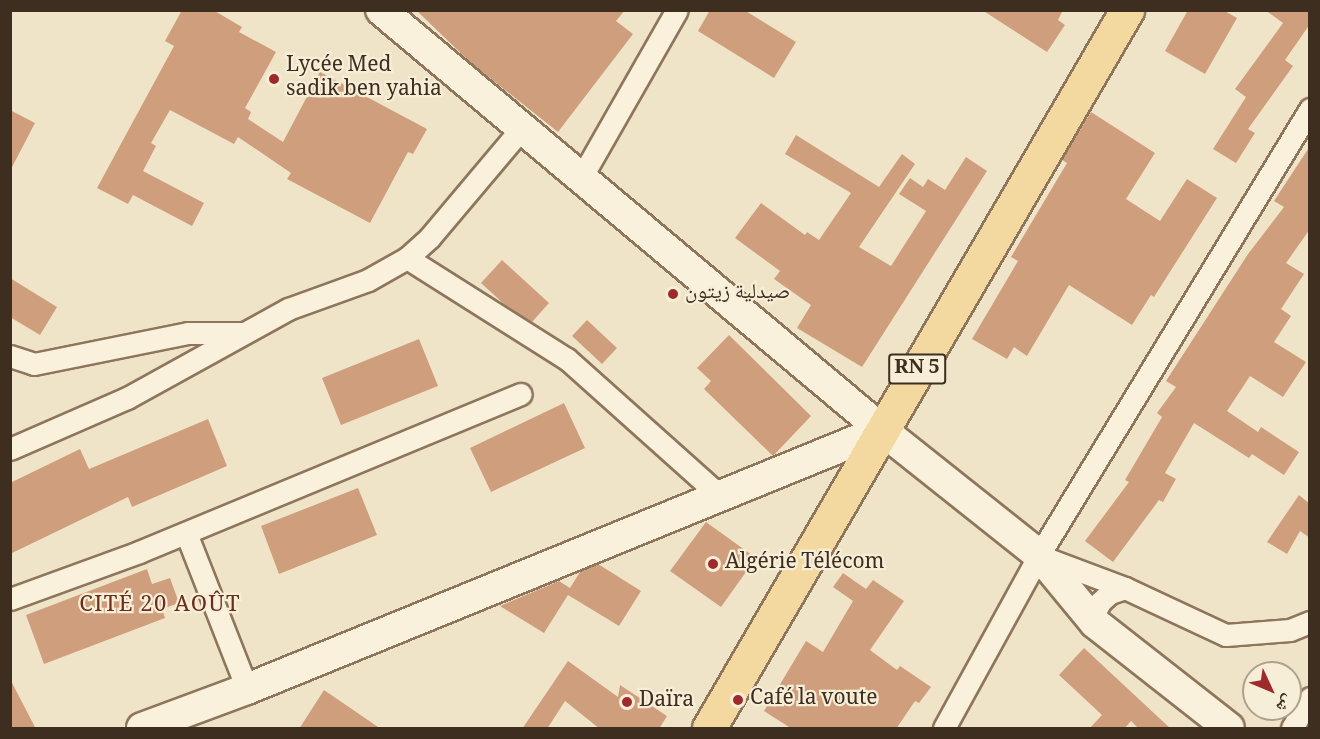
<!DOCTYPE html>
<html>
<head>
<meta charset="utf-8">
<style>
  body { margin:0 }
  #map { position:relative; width:1320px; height:739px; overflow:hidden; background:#f0e4c8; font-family:Georgia,"Noto Naskh Arabic",serif }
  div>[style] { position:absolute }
  .building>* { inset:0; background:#cf9f7d }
  .roads { filter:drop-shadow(2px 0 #8d765c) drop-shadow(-2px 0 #8d765c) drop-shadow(0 2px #8d765c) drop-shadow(0 -2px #8d765c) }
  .street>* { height:21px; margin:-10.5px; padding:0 10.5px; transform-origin:10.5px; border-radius:10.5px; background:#faf1dc }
  .secondary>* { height:30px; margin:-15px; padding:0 15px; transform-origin:15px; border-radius:15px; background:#faf1dc }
  .primary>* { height:33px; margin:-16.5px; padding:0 16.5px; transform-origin:16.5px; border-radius:16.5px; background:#f3d9a0 }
  .dots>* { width:16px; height:16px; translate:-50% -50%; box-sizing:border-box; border:3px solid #f7eed8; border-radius:50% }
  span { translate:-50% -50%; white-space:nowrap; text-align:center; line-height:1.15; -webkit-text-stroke:4.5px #f7eed8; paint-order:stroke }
  .shield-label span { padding:2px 4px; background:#f7eed8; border:2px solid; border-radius:4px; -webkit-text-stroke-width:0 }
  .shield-label { font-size:20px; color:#3d2e20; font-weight:700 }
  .poi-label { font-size:21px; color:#3d2e20 }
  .left { translate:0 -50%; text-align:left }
  .neighbourhood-label { font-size:22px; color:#6b2e1e; letter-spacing:1.5px }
  .frame { position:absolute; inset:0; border:12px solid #3d2e20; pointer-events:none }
  .north { position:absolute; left:1242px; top:661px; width:60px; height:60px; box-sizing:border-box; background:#f7eed8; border:2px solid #ada18e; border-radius:50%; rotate:134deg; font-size:16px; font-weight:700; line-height:24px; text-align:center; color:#3d2e20 }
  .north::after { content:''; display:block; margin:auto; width:21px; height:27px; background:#9e2a2b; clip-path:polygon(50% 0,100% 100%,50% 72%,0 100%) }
</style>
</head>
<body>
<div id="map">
  <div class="building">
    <div style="clip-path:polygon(182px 10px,213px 10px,242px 27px,239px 32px,276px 52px,245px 108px,251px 112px,248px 119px,283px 142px,320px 72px,427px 129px,413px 154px,408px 152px,370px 223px,287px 179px,291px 173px,238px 137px,234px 144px,170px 110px,151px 143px,156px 146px,143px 171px,204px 203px,192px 226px,133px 195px,128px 204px,97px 188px,174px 46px,165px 41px)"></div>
    <div style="clip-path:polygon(416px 10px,625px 10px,616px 21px,633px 34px,558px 132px,471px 63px)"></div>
    <div style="clip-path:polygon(710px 10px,744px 10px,796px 42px,774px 78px,698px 31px)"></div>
    <div style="clip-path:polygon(982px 10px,1063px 10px,1058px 20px,1065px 25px,1047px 52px)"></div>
    <div style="clip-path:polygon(1188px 10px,1223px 10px,1237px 18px,1205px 74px,1165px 51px)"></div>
    <div style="clip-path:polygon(1265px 10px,1310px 10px,1310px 24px,1285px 60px,1293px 66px,1248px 129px,1255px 133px,1236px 163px,1213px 149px,1246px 97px,1235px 89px,1283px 23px)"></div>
    <div style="clip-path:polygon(10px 110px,35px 123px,10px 171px)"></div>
    <div style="clip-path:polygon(1091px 112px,1155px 153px,1126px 199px,1160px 221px,1187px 179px,1217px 198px,1154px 297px,1151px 295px,1132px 325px,1069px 285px,1027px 356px,1014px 347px,1007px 359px,972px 339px,1018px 261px,1011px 257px,1067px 163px,1062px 160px)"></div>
    <div style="clip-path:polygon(796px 135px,879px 187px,902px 154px,915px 164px,859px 247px,891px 266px,926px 211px,899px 194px,910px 178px,923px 187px,928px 179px,945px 190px,966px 157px,987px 171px,862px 367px,797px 328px,811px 305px,774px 279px,780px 271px,735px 238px,761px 203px,805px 235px,807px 232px,819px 240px,851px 193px,785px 154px)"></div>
    <div style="clip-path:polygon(1310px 146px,1310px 229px,1286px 263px,1304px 274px,1281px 309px,1291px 316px,1274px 342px,1306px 362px,1283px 397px,1250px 376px,1227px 411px,1258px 432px,1261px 427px,1299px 452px,1284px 475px,1252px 454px,1249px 458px,1194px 423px,1165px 473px,1176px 479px,1163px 502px,1159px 500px,1113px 562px,1085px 541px,1129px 482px,1125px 480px,1162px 417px,1157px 413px,1176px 387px,1166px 381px,1248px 254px,1284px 207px,1274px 201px)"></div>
    <div style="clip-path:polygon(502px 260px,549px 303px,532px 322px,504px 304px,481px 283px)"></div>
    <div style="clip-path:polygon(10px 278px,57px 307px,40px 335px,10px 317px)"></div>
    <div style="clip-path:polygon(587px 320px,617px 348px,602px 364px,572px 336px)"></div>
    <div style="clip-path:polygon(729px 335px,811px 416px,773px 456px,704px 389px,711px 381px,697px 368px)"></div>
    <div style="clip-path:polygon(419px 339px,438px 386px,341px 425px,322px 378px)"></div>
    <div style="clip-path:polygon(564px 403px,585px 448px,491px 492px,470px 448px)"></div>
    <div style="clip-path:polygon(208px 419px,227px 466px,132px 507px,128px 497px,10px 554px,10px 483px,80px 449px,89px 469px)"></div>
    <div style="clip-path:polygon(358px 488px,377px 535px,279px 574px,261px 526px)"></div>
    <div style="clip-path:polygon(1299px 495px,1310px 504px,1310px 538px,1300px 531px,1287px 554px,1267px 542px)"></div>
    <div style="clip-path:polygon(706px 522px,756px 558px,721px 607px,670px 571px)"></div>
    <div style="clip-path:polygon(598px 564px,641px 591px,619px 626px,568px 595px,544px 633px,500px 606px,559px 581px,570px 588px,580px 572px)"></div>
    <div style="clip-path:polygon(147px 569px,152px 584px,170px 578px,179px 603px,162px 609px,165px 618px,44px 664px,26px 615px)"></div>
    <div style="clip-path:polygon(843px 573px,866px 589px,873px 580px,904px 601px,870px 650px,897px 670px,900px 666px,931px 687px,919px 703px,915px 701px,896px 729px,792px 729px,764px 711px,806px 641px,823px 652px,853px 601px,833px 587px)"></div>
    <div style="clip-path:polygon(1084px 648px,1171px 729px,1139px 729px,1131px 721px,1124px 729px,1089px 729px,1102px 715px,1059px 675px)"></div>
    <div style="clip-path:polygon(568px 661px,618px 697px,620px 685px,667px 716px,659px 729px,600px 729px,565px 701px,547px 729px,522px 729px)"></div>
    <div style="clip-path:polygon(10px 679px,36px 729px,10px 729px)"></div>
    <div style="clip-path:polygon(324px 690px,381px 729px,299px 729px)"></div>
  </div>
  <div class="roads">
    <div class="street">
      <div style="left:581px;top:178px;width:193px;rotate:-60.3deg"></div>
      <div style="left:407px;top:258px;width:189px;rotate:32.3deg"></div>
      <div style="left:567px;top:359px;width:205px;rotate:41.8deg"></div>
      <div style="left:10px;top:356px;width:25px;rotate:18deg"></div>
      <div style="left:34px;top:364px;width:157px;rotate:-11.4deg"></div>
      <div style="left:188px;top:333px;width:53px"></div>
      <div style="left:10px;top:449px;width:128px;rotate:-23.6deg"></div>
      <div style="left:127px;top:398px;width:184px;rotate:-28.9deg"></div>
      <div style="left:288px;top:309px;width:85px;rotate:-19.9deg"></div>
      <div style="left:368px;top:280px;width:45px;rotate:-29.4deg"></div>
      <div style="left:407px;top:258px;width:31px;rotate:-42deg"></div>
      <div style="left:430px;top:237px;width:141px;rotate:-49.9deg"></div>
      <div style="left:186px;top:533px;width:168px;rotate:68.6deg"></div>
      <div style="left:1040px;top:556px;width:91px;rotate:20.6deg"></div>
      <div style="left:1125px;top:588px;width:111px;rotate:25deg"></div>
      <div style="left:1226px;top:635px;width:64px;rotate:-4.5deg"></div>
      <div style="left:1290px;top:630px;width:22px;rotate:-22deg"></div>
      <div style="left:10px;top:599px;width:137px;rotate:-20deg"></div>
      <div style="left:139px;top:552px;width:413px;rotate:-22.5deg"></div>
      <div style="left:1095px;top:623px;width:11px;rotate:-90deg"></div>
      <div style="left:1095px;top:612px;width:11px;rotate:-63deg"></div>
      <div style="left:1100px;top:602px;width:13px;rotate:-42deg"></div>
      <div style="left:1110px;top:593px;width:16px;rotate:-18deg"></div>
      <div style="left:944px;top:728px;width:197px;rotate:-61.2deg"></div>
      <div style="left:1039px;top:555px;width:522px;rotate:-58.72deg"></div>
      <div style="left:1292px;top:728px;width:35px;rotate:-59deg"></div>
    </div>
    <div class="secondary">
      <div style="left:381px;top:10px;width:654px;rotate:39.97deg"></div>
      <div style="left:882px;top:430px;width:201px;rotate:38.5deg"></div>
      <div style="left:1039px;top:555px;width:88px;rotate:50.5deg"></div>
      <div style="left:1095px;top:623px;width:170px;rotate:38.1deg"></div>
      <div style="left:142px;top:728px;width:112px;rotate:-20.4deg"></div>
      <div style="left:247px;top:689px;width:686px;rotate:-22.19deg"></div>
    </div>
    <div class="primary">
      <div style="left:709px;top:728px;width:831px;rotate:-59.79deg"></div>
    </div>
  </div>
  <div class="dots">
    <div style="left:274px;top:79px;background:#9e2a2b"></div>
    <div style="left:673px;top:294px;background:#9e2a2b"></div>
    <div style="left:713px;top:564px;background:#9e2a2b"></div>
    <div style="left:738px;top:700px;background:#9e2a2b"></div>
    <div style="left:627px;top:702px;background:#9e2a2b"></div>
  </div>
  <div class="shield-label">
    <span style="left:917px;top:369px">RN 5</span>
  </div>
  <div class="poi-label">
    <span class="left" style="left:286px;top:79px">Lycée Med<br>sadik ben yahia</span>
    <span class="left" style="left:685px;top:294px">صيدلية زيتون</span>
    <span class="left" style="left:725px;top:564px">Algérie Télécom</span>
    <span class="left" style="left:750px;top:700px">Café la voute</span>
    <span class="left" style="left:639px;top:702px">Daïra</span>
  </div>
  <div class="neighbourhood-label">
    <span style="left:160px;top:607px">CITÉ 20 AOÛT</span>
  </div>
  <div class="frame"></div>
  <div class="north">ش</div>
</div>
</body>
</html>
